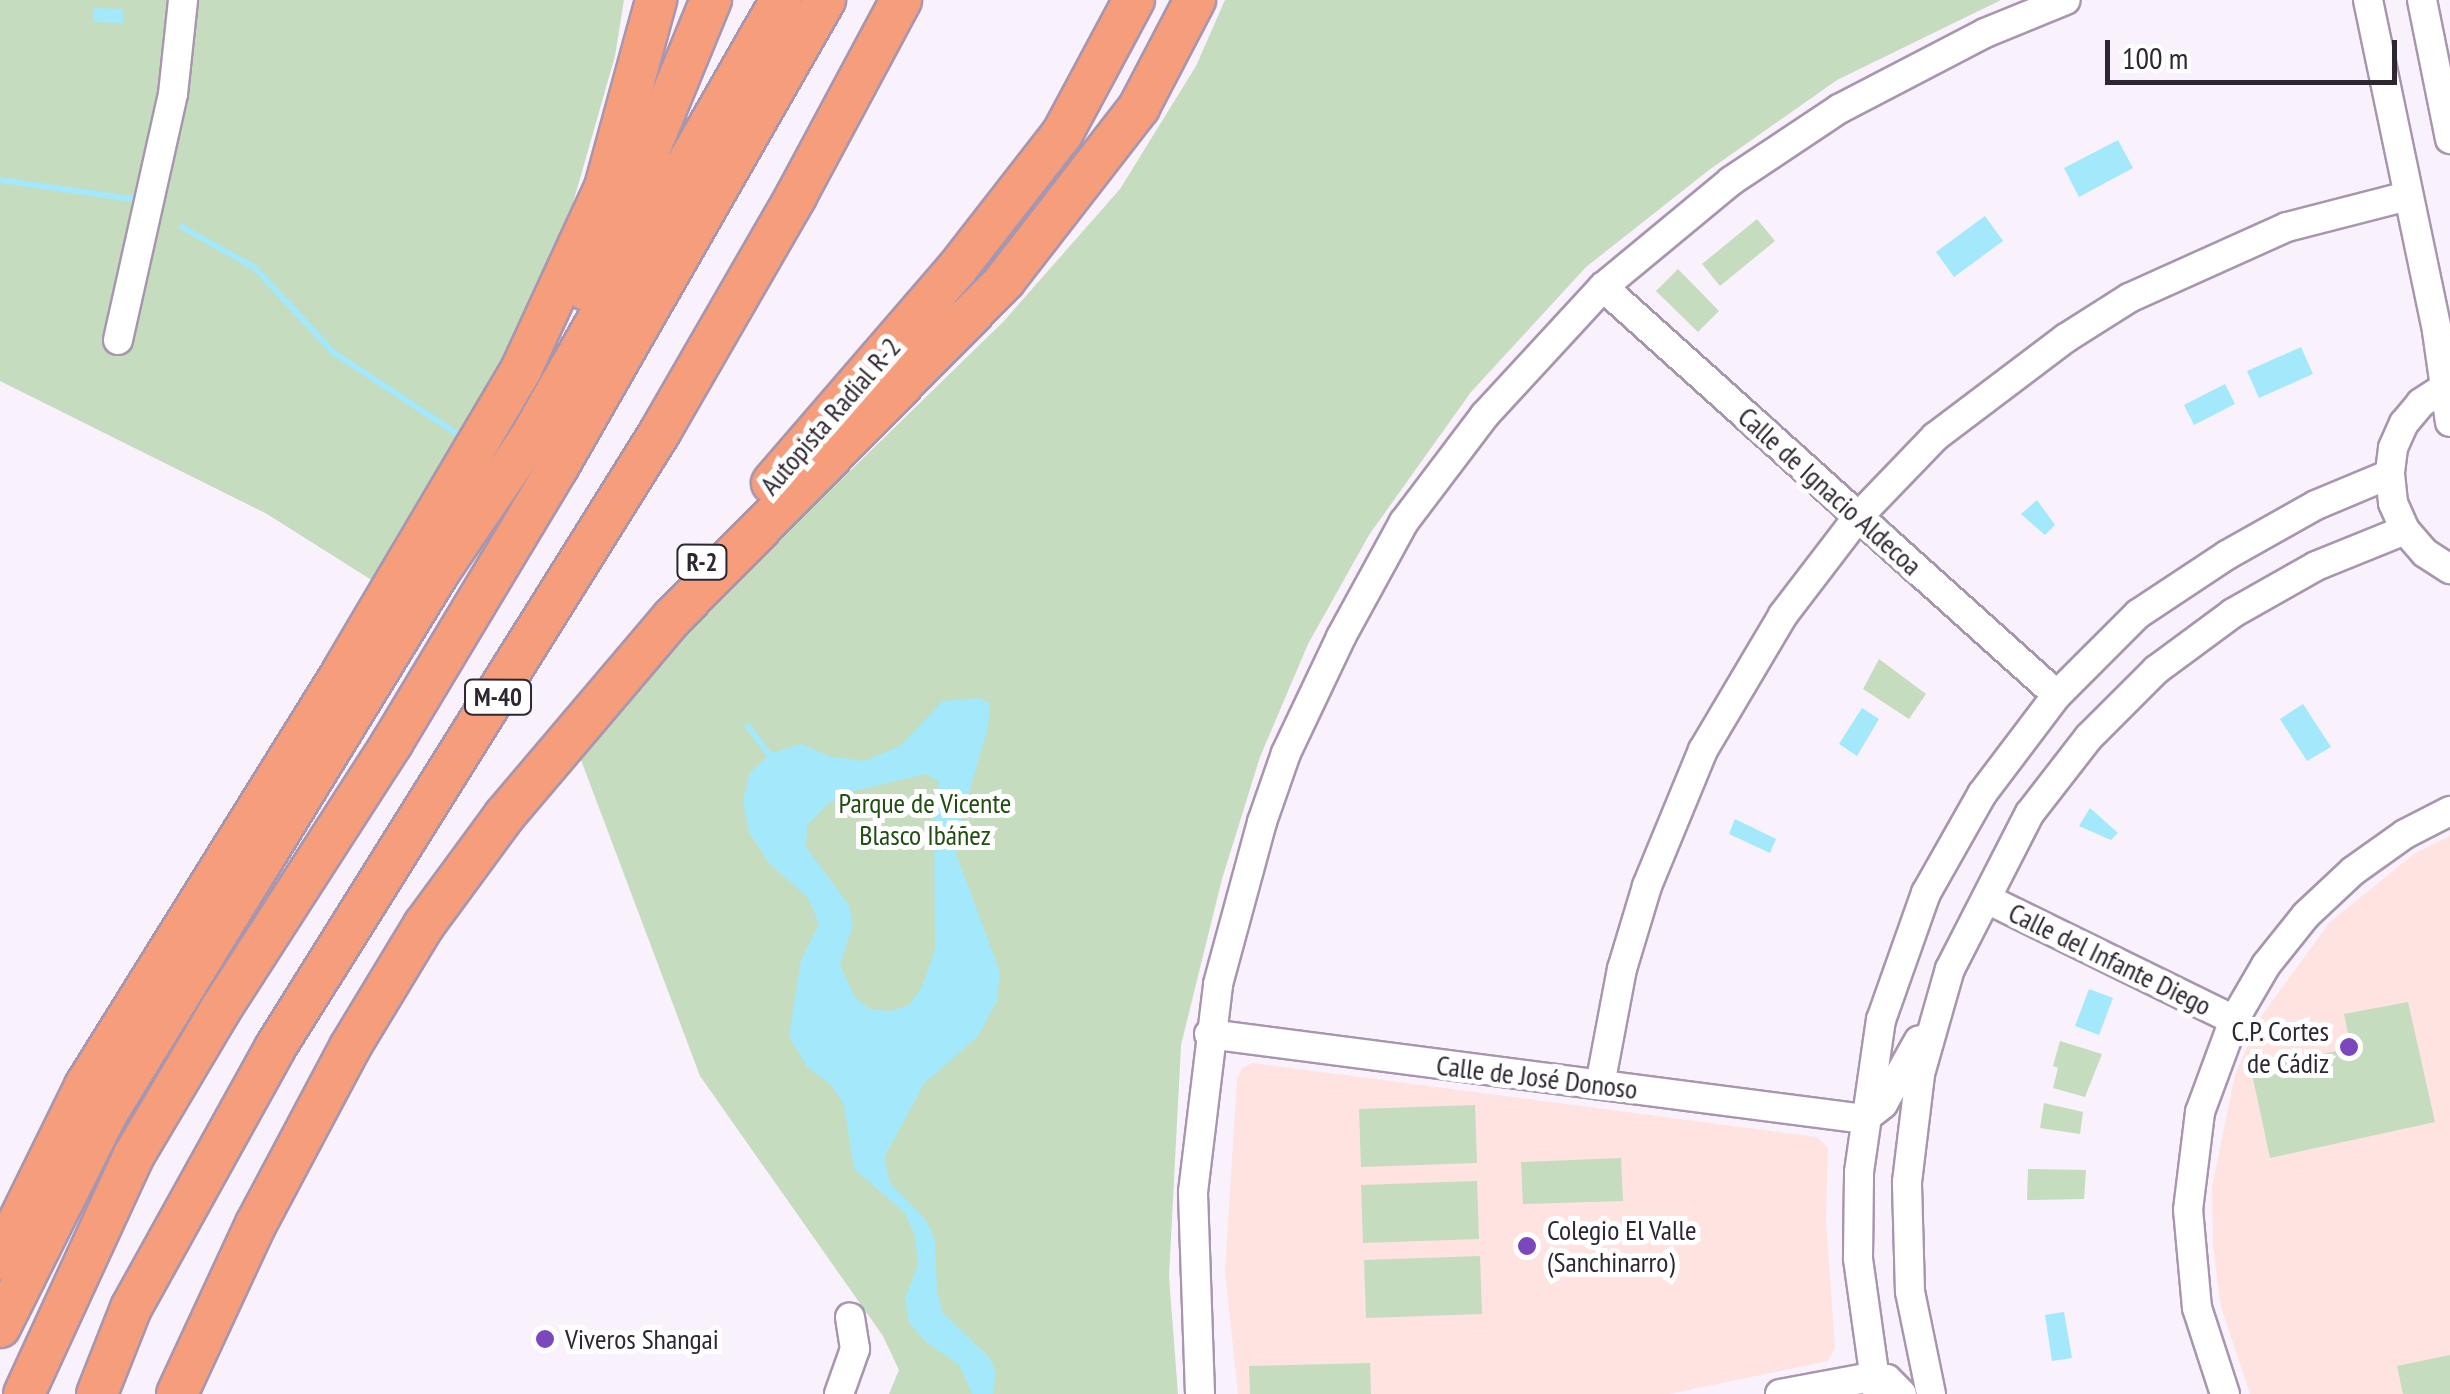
<!DOCTYPE html>
<html>
<head>
<meta charset="utf-8">
<style>
  body { margin:0 }
  #map { position:relative; width:2450px; height:1394px; overflow:hidden; background:#f9f1fc; font-family:"PT Sans Narrow",sans-serif }
  div>[style] { position:absolute }
  .education>* { inset:0; background:#fee3e0 }
  .green>* { inset:0; background:#c5dcbe }
  .water>* { inset:0; background:#a3e8fb }
  .stream>* { height:6px; margin:-3px; padding:0 3px; transform-origin:3px; border-radius:3px; background:#a3e8fb }
  .roads { filter:drop-shadow(2px 0 #a896af) drop-shadow(-2px 0 #a896af) drop-shadow(0 2px #a896af) drop-shadow(0 -2px #a896af) }
  .minor>* { height:28px; margin:-14px; padding:0 14px; transform-origin:14px; border-radius:14px; background:#fff }
  .highway>* { height:40px; margin:-20px; padding:0 20px; transform-origin:20px; border-radius:20px; background:#f69d7c }
  .dots>* { width:28px; height:28px; translate:-50% -50%; box-sizing:border-box; border:5px solid #fff; border-radius:50% }
  span { translate:-50% -50%; white-space:nowrap; text-align:center; line-height:1.15; -webkit-text-stroke:10px #fff; paint-order:stroke }
  .shield-label span { padding:2px 8px; background:#fff; border:2px solid; border-radius:8px; -webkit-text-stroke-width:0 }
  .shield-label { font-size:25px; color:#2e2731; font-weight:700 }
  .street-label { font-size:28px; color:#2e2731 }
  .park-label { font-size:28px; color:#204d10 }
  .poi-label { font-size:28px; color:#2e2731 }
  .right { translate:-100% -50%; text-align:right }
  .left { translate:0 -50%; text-align:left }
  .scale { position:absolute; left:2105px; top:40px; width:292px; height:45px; box-sizing:border-box; border:5px solid #2e2731; border-top:0; padding-left:12px; font-size:30px; line-height:35px; white-space:nowrap; color:#2e2731; -webkit-text-stroke:8px #fff; paint-order:stroke }
</style>
</head>
<body>
<div id="map">
  <div class="education">
    <div style="clip-path:polygon(2450px 836px,2450px 1394px,2250px 1394px,2221px 1307px,2213px 1246px,2212px 1187px,2235px 1075px,2260px 1018px,2330px 922px,2415px 853px)"></div>
    <div style="clip-path:polygon(1253px 1063px,1817px 1137px,1828px 1148px,1826px 1221px,1835px 1348px,1828px 1361px,1669px 1394px,1238px 1394px,1225px 1271px,1237px 1079px,1242px 1068px)"></div>
  </div>
  <div class="green">
    <div style="clip-path:polygon(0 0,624px 0,615px 56px,569px 217px,494px 400px,381px 586px,267px 514px,0 381px)"></div>
    <div style="clip-path:polygon(1225px 0,2001px 0,1837px 80px,1709px 170px,1586px 267px,1471px 392px,1369px 535px,1308px 644px,1260px 757px,1222px 879px,1181px 1045px,1169px 1277px,1178px 1394px,889px 1394px,899px 1370px,883px 1336px,700px 1076px,581px 760px,705px 612px,1003px 322px,1120px 189px,1196px 66px)"></div>
    <div style="clip-path:polygon(1757px 219px,1775px 241px,1720px 286px,1702px 264px)"></div>
    <div style="clip-path:polygon(1678px 269px,1719px 311px,1698px 332px,1656px 291px)"></div>
    <div style="clip-path:polygon(1879px 659px,1926px 694px,1909px 719px,1863px 689px)"></div>
    <div style="clip-path:polygon(2408px 1002px,2435px 1122px,2270px 1158px,2251px 1069px,2351px 1048px,2344px 1014px)"></div>
    <div style="clip-path:polygon(2060px 1041px,2102px 1054px,2085px 1097px,2053px 1088px,2058px 1068px,2053px 1066px)"></div>
    <div style="clip-path:polygon(2044px 1103px,2083px 1112px,2080px 1134px,2040px 1128px)"></div>
    <div style="clip-path:polygon(1475px 1105px,1477px 1163px,1361px 1167px,1359px 1109px)"></div>
    <div style="clip-path:polygon(1621px 1158px,1623px 1201px,1523px 1204px,1521px 1162px)"></div>
    <div style="clip-path:polygon(2028px 1169px,2086px 1170px,2084px 1199px,2027px 1200px)"></div>
    <div style="clip-path:polygon(1477px 1181px,1479px 1239px,1363px 1243px,1361px 1185px)"></div>
    <div style="clip-path:polygon(1480px 1256px,1482px 1314px,1366px 1318px,1364px 1260px)"></div>
    <div style="clip-path:polygon(2450px 1355px,2450px 1394px,2403px 1394px,2397px 1366px)"></div>
    <div style="clip-path:polygon(1370px 1363px,1371px 1394px,1250px 1394px,1249px 1366px)"></div>
  </div>
  <div class="water">
    <div style="clip-path:polygon(94px 8px,123px 9px,123px 23px,94px 22px)"></div>
    <div style="clip-path:polygon(2118px 140px,2133px 168px,2079px 197px,2064px 168px)"></div>
    <div style="clip-path:polygon(1985px 216px,2003px 241px,1954px 277px,1936px 252px)"></div>
    <div style="clip-path:polygon(2301px 347px,2313px 374px,2259px 398px,2247px 371px)"></div>
    <div style="clip-path:polygon(2225px 384px,2235px 404px,2194px 425px,2184px 405px)"></div>
    <div style="clip-path:polygon(2037px 500px,2055px 525px,2045px 535px,2021px 514px)"></div>
    <div style="clip-path:polygon(evenodd,978px 698px,990px 703px,988px 728px,961px 820px,956px 853px,1000px 972px,997px 1001px,978px 1036px,924px 1084px,884px 1158px,890px 1183px,926px 1220px,935px 1240px,937px 1291px,943px 1313px,990px 1358px,996px 1372px,993px 1394px,972px 1394px,959px 1365px,926px 1342px,909px 1323px,905px 1298px,918px 1265px,915px 1236px,905px 1213px,854px 1169px,844px 1105px,831px 1085px,807px 1067px,789px 1036px,801px 960px,819px 924px,808px 898px,769px 863px,749px 832px,743px 801px,750px 773px,771px 753px,801px 744px,829px 756px,864px 761px,900px 746px,943px 701px,978px 698px,926px 774px,939px 782px,934px 815px,935px 949px,922px 987px,909px 1005px,891px 1011px,870px 1009px,854px 996px,840px 965px,853px 924px,849px 905px,806px 847px,807px 825px,829px 803px,854px 791px,926px 774px)"></div>
    <div style="clip-path:polygon(2303px 704px,2331px 747px,2307px 761px,2280px 719px)"></div>
    <div style="clip-path:polygon(1862px 708px,1879px 719px,1857px 756px,1839px 744px)"></div>
    <div style="clip-path:polygon(2090px 808px,2118px 833px,2111px 840px,2079px 826px)"></div>
    <div style="clip-path:polygon(1735px 819px,1776px 839px,1770px 853px,1729px 834px)"></div>
    <div style="clip-path:polygon(2089px 989px,2113px 998px,2099px 1035px,2075px 1026px)"></div>
    <div style="clip-path:polygon(2064px 1312px,2072px 1358px,2052px 1361px,2045px 1315px)"></div>
  </div>
  <div class="stream">
    <div style="left:0;top:180px;width:133px;rotate:8.2deg"></div>
    <div style="left:182px;top:227px;width:84px;rotate:29.3deg"></div>
    <div style="left:255px;top:268px;width:115px;rotate:47.1deg"></div>
    <div style="left:333px;top:352px;width:151px;rotate:33.4deg"></div>
    <div style="left:748px;top:726px;width:42px;rotate:53.7deg"></div>
  </div>
  <div class="roads">
    <div class="minor">
      <div style="left:2368px;top:0;width:338px;rotate:78.2deg"></div>
      <div style="left:2437px;top:331px;width:92px;rotate:81.9deg"></div>
      <div style="left:2422px;top:0;width:142px;rotate:78.6deg"></div>
      <div style="left:1603px;top:287px;width:610px;rotate:41.95deg"></div>
      <div style="left:118px;top:340px;width:252px;rotate:-77.4deg"></div>
      <div style="left:173px;top:94px;width:95px;rotate:-83.9deg"></div>
      <div style="left:2450px;top:384px;width:35px;rotate:147deg"></div>
      <div style="left:2421px;top:403px;width:26px;rotate:130deg"></div>
      <div style="left:2404px;top:423px;width:27px;rotate:114deg"></div>
      <div style="left:2393px;top:448px;width:26px;rotate:97deg"></div>
      <div style="left:2390px;top:474px;width:29px;rotate:84deg"></div>
      <div style="left:2393px;top:503px;width:30px;rotate:66deg"></div>
      <div style="left:2405px;top:530px;width:30px;rotate:49deg"></div>
      <div style="left:2425px;top:553px;width:30px;rotate:33deg"></div>
      <div style="left:1987px;top:899px;width:275px;rotate:26.1deg"></div>
      <div style="left:1209px;top:1034px;width:660px;rotate:7.39deg"></div>
      <div style="left:1864px;top:1119px;width:24px;rotate:-38deg"></div>
      <div style="left:1883px;top:1104px;width:73px;rotate:-60.6deg"></div>
      <div style="left:1600px;top:1085px;width:118px;rotate:-79.3deg"></div>
      <div style="left:1622px;top:969px;width:87px;rotate:-73.2deg"></div>
      <div style="left:1647px;top:886px;width:147px;rotate:-67.6deg"></div>
      <div style="left:1703px;top:750px;width:157px;rotate:-59.3deg"></div>
      <div style="left:1783px;top:615px;width:123px;rotate:-52.6deg"></div>
      <div style="left:1858px;top:517px;width:111px;rotate:-46.1deg"></div>
      <div style="left:1935px;top:437px;width:164px;rotate:-37.1deg"></div>
      <div style="left:2066px;top:338px;width:75px;rotate:-32.4deg"></div>
      <div style="left:2129px;top:298px;width:173px;rotate:-24.2deg"></div>
      <div style="left:2287px;top:227px;width:125px;rotate:-14.4deg"></div>
      <div style="left:839px;top:1394px;width:48px;rotate:-70.4deg"></div>
      <div style="left:855px;top:1349px;width:32px;rotate:-99deg"></div>
      <div style="left:1200px;top:1394px;width:202px;rotate:-92deg"></div>
      <div style="left:1193px;top:1192px;width:209px;rotate:-83.1deg"></div>
      <div style="left:1218px;top:984px;width:168px;rotate:-74.8deg"></div>
      <div style="left:1262px;top:822px;width:73px;rotate:-70.8deg"></div>
      <div style="left:1286px;top:753px;width:128px;rotate:-64.6deg"></div>
      <div style="left:1341px;top:637px;width:131px;rotate:-61.3deg"></div>
      <div style="left:1404px;top:522px;width:134px;rotate:-52.9deg"></div>
      <div style="left:1485px;top:415px;width:174px;rotate:-47.3deg"></div>
      <div style="left:1603px;top:287px;width:166px;rotate:-39.6deg"></div>
      <div style="left:1731px;top:181px;width:130px;rotate:-33.7deg"></div>
      <div style="left:1839px;top:109px;width:165px;rotate:-27.5deg"></div>
      <div style="left:1985px;top:33px;width:87px;rotate:-22.2deg"></div>
      <div style="left:1780px;top:1394px;width:94px;rotate:-10.5deg"></div>
      <div style="left:1872px;top:1377px;width:15px;rotate:8deg"></div>
      <div style="left:1887px;top:1379px;width:21px;rotate:45deg"></div>
      <div style="left:1877px;top:1394px;width:137px;rotate:-98deg"></div>
      <div style="left:1858px;top:1258px;width:86px;rotate:-89.3deg"></div>
      <div style="left:1859px;top:1172px;width:154px;rotate:-81.8deg"></div>
      <div style="left:1881px;top:1020px;width:135px;rotate:-70.5deg"></div>
      <div style="left:1926px;top:893px;width:114px;rotate:-60.5deg"></div>
      <div style="left:1982px;top:794px;width:124px;rotate:-52.9deg"></div>
      <div style="left:2057px;top:695px;width:115px;rotate:-45deg"></div>
      <div style="left:2138px;top:614px;width:107px;rotate:-33.5deg"></div>
      <div style="left:2227px;top:555px;width:102px;rotate:-29.3deg"></div>
      <div style="left:2316px;top:505px;width:80px;rotate:-22.7deg"></div>
      <div style="left:1931px;top:1394px;width:104px;rotate:-101.6deg"></div>
      <div style="left:1910px;top:1292px;width:110px;rotate:-91.6deg"></div>
      <div style="left:1907px;top:1182px;width:109px;rotate:-83.1deg"></div>
      <div style="left:1920px;top:1074px;width:109px;rotate:-74.1deg"></div>
      <div style="left:1950px;top:969px;width:175px;rotate:-62.9deg"></div>
      <div style="left:2030px;top:813px;width:96px;rotate:-52.2deg"></div>
      <div style="left:2089px;top:737px;width:95px;rotate:-45deg"></div>
      <div style="left:2156px;top:670px;width:96px;rotate:-36.5deg"></div>
      <div style="left:2233px;top:613px;width:95px;rotate:-29.5deg"></div>
      <div style="left:2316px;top:566px;width:96px;rotate:-22deg"></div>
      <div style="left:2225px;top:1394px;width:90px;rotate:-108deg"></div>
      <div style="left:2197px;top:1308px;width:98px;rotate:-95.2deg"></div>
      <div style="left:2188px;top:1210px;width:99px;rotate:-83deg"></div>
      <div style="left:2200px;top:1112px;width:98px;rotate:-69.7deg"></div>
      <div style="left:2234px;top:1020px;width:64px;rotate:-59.8deg"></div>
      <div style="left:2266px;top:965px;width:64px;rotate:-51.3deg"></div>
      <div style="left:2306px;top:915px;width:64px;rotate:-43.1deg"></div>
      <div style="left:2353px;top:871px;width:64px;rotate:-35.4deg"></div>
      <div style="left:2405px;top:834px;width:51px;rotate:-27.1deg"></div>
    </div>
    <div class="highway">
      <div style="left:586px;top:290px;width:74px;rotate:-63.4deg"></div>
      <div style="left:619px;top:224px;width:242px;rotate:-67.7deg"></div>
      <div style="left:772px;top:483px;width:281px;rotate:-49.2deg"></div>
      <div style="left:956px;top:270px;width:172px;rotate:-52.1deg"></div>
      <div style="left:1062px;top:134px;width:152px;rotate:-61.8deg"></div>
      <div style="left:0;top:1259px;width:193px;rotate:-63.8deg"></div>
      <div style="left:85px;top:1086px;width:489px;rotate:-58.1deg"></div>
      <div style="left:343px;top:671px;width:350px;rotate:-59.4deg"></div>
      <div style="left:521px;top:370px;width:201px;rotate:-65.3deg"></div>
      <div style="left:605px;top:187px;width:194px;rotate:-74.7deg"></div>
      <div style="left:0;top:1327px;width:237px;rotate:-63.4deg"></div>
      <div style="left:106px;top:1115px;width:637px;rotate:-58.48deg"></div>
      <div style="left:439px;top:572px;width:162px;rotate:-55.8deg"></div>
      <div style="left:530px;top:438px;width:505px;rotate:-60.18deg"></div>
      <div style="left:24px;top:1394px;width:263px;rotate:-65.3deg"></div>
      <div style="left:134px;top:1155px;width:169px;rotate:-59.3deg"></div>
      <div style="left:220px;top:1010px;width:318px;rotate:-57.2deg"></div>
      <div style="left:392px;top:743px;width:322px;rotate:-59deg"></div>
      <div style="left:558px;top:467px;width:538px;rotate:-60.24deg"></div>
      <div style="left:97px;top:1394px;width:92px;rotate:-68.4deg"></div>
      <div style="left:131px;top:1308px;width:297px;rotate:-61deg"></div>
      <div style="left:275px;top:1048px;width:726px;rotate:-57.99deg"></div>
      <div style="left:660px;top:432px;width:272px;rotate:-60deg"></div>
      <div style="left:796px;top:196px;width:222px;rotate:-61.8deg"></div>
      <div style="left:177px;top:1394px;width:187px;rotate:-65.1deg"></div>
      <div style="left:256px;top:1224px;width:200px;rotate:-62deg"></div>
      <div style="left:350px;top:1047px;width:143px;rotate:-58.8deg"></div>
      <div style="left:424px;top:925px;width:135px;rotate:-53.7deg"></div>
      <div style="left:504px;top:816px;width:260px;rotate:-49.7deg"></div>
      <div style="left:672px;top:618px;width:474px;rotate:-45.4deg"></div>
      <div style="left:1005px;top:280px;width:219px;rotate:-52.2deg"></div>
      <div style="left:1139px;top:107px;width:121px;rotate:-62.4deg"></div>
    </div>
  </div>
  <div class="dots">
    <div style="left:2349px;top:1047px;background:#7c46bd"></div>
    <div style="left:1527px;top:1246px;background:#7c46bd"></div>
    <div style="left:545px;top:1339px;background:#7c46bd"></div>
  </div>
  <div class="shield-label">
    <span style="left:702px;top:562px">R-2</span>
    <span style="left:498px;top:697px">M-40</span>
  </div>
  <div class="street-label">
    <span style="left:830px;top:416px;rotate:-49deg">Autopista Radial R-2</span>
    <span style="left:1830px;top:491px;rotate:42deg">Calle de Ignacio Aldecoa</span>
    <span style="left:2110px;top:959px;rotate:26deg">Calle del Infante Diego</span>
    <span style="left:1537px;top:1077px;rotate:7deg">Calle de José Donoso</span>
  </div>
  <div class="park-label">
    <span style="left:925px;top:819px">Parque de Vicente<br>Blasco Ibáñez</span>
  </div>
  <div class="poi-label">
    <span class="right" style="left:2329px;top:1047px">C.P. Cortes<br>de Cádiz</span>
    <span class="left" style="left:1547px;top:1246px">Colegio El Valle<br>(Sanchinarro)</span>
    <span class="left" style="left:565px;top:1339px">Viveros Shangai</span>
  </div>
  <div class="scale">100 m</div>
</div>
</body>
</html>
